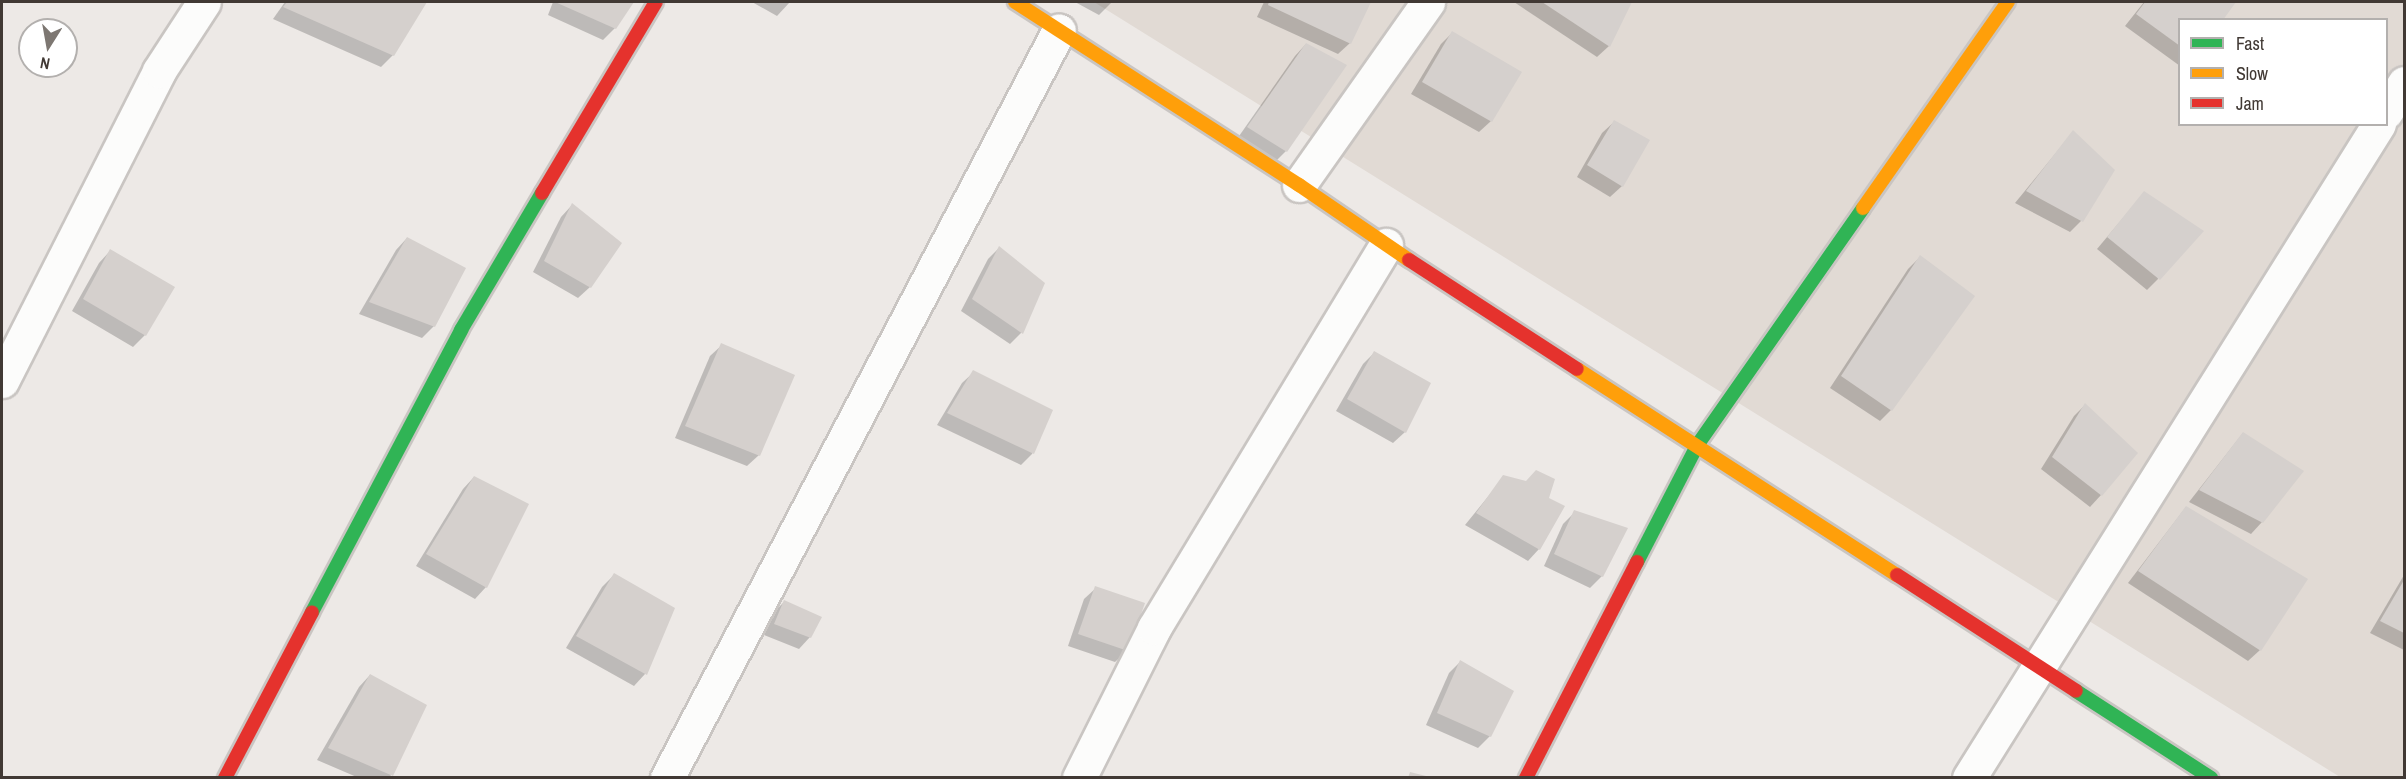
<!DOCTYPE html>
<html>
<head>
<meta charset="utf-8">
<style>
  body { margin:0 }
  #map { position:relative; width:2406px; height:779px; overflow:hidden; background:#ede9e6; font-family:"Archivo Narrow",sans-serif }
  div>[style] { position:absolute }
  .residential>* { inset:0; background:#e1dad4 }
  .shadow>* { inset:0; background:#0003 }
  .building>* { inset:0; background:#d5d0cd }
  .roads { filter:drop-shadow(2px 0 #c9c5c2) drop-shadow(-2px 0 #c9c5c2) drop-shadow(0 2px #c9c5c2) drop-shadow(0 -2px #c9c5c2) }
  .street>* { height:33px; margin:-16.5px; padding:0 16.5px; transform-origin:16.5px; border-radius:16.5px; background:#fcfcfb }
  .fast>* { height:14px; margin:-7px; padding:0 7px; transform-origin:7px; border-radius:7px; background:#30b455 }
  .slow>* { height:14px; margin:-7px; padding:0 7px; transform-origin:7px; border-radius:7px; background:#ff9f0a }
  .jam>* { height:14px; margin:-7px; padding:0 7px; transform-origin:7px; border-radius:7px; background:#e5322d }
  span { translate:-50% -50%; white-space:nowrap; text-align:center; line-height:1.15; -webkit-text-stroke:5px #fff; paint-order:stroke }
  .frame { position:absolute; inset:0; border:3px solid #413934; pointer-events:none }
  .legend { position:absolute; left:2178px; top:18px; width:210px; height:108px; box-sizing:border-box; background:#fff; border:2px solid #b3b0ae; margin:0; padding:8px 10px; list-style:none; font-size:18px; color:#413934 }
  .legend li { display:flex; align-items:center; gap:12px; height:30px }
  .legend b { width:30px; border:2px solid #b3b0ae }
  .north { position:absolute; left:18px; top:18px; width:60px; height:60px; box-sizing:border-box; background:#fff; border:2px solid #b3b0ae; border-radius:50%; rotate:191deg; font-size:16px; font-weight:700; line-height:24px; text-align:center; color:#413934 }
  .north::after { content:''; display:block; margin:auto; width:21px; height:27px; background:#7d7772; clip-path:polygon(50% 0,100% 100%,50% 72%,0 100%) }
</style>
</head>
<body>
<div id="map">
  <div class="residential">
    <div style="clip-path:polygon(evenodd,1094px 2px,2404px 2px,2404px 777px,2340px 777px,1094px 2px,2180px 20px,2386px 20px,2386px 124px,2180px 124px,2180px 20px)"></div>
  </div>
  <div class="shadow">
    <div style="clip-path:polygon(285px 2px,425px 2px,393px 55px,381px 67px,273px 19px)"></div>
    <div style="clip-path:polygon(553px 2px,632px 2px,615px 28px,603px 40px,548px 15px)"></div>
    <div style="clip-path:polygon(752px 2px,790px 2px,777px 16px)"></div>
    <div style="clip-path:polygon(1075px 2px,1112px 2px,1099px 15px)"></div>
    <div style="clip-path:polygon(1264px 2px,1370px 2px,1350px 43px,1338px 54px,1257px 17px)"></div>
    <div style="clip-path:polygon(1514px 2px,1630px 2px,1609px 46px,1597px 57px)"></div>
    <div style="clip-path:polygon(2144px 2px,2234px 2px,2221px 20px,2180px 20px,2180px 66px,2125px 26px)"></div>
    <div style="clip-path:polygon(1452px 33px,1491px 121px,1479px 132px,1411px 94px,1441px 44px)"></div>
    <div style="clip-path:polygon(1306px 44px,1286px 151px,1275px 162px,1237px 139px,1295px 56px)"></div>
    <div style="clip-path:polygon(1614px 122px,1622px 186px,1610px 197px,1577px 177px,1602px 133px)"></div>
    <div style="clip-path:polygon(2073px 132px,2081px 221px,2070px 232px,2015px 203px)"></div>
    <div style="clip-path:polygon(2144px 193px,2158px 279px,2147px 290px,2097px 249px)"></div>
    <div style="clip-path:polygon(572px 205px,590px 287px,578px 298px,533px 272px,561px 217px)"></div>
    <div style="clip-path:polygon(407px 238px,434px 326px,422px 338px,359px 314px,396px 250px)"></div>
    <div style="clip-path:polygon(999px 248px,1043px 284px,1021px 333px,1010px 344px,961px 311px,988px 259px)"></div>
    <div style="clip-path:polygon(110px 251px,173px 288px,145px 335px,133px 347px,72px 311px,99px 263px)"></div>
    <div style="clip-path:polygon(1920px 257px,1891px 410px,1880px 421px,1830px 388px,1908px 269px)"></div>
    <div style="clip-path:polygon(722px 345px,759px 455px,747px 466px,675px 438px,710px 356px)"></div>
    <div style="clip-path:polygon(1374px 353px,1405px 432px,1393px 443px,1336px 411px,1363px 364px)"></div>
    <div style="clip-path:polygon(974px 372px,1051px 411px,1032px 454px,1021px 465px,937px 425px,962px 383px)"></div>
    <div style="clip-path:polygon(2085px 405px,2101px 495px,2090px 507px,2041px 469px,2074px 416px)"></div>
    <div style="clip-path:polygon(2243px 433px,2262px 522px,2251px 534px,2189px 502px)"></div>
    <div style="clip-path:polygon(474px 477px,486px 587px,475px 599px,416px 566px,463px 489px)"></div>
    <div style="clip-path:polygon(1504px 477px,1547px 498px,1539px 549px,1528px 561px,1465px 525px)"></div>
    <div style="clip-path:polygon(2186px 507px,2260px 650px,2248px 661px,2128px 583px)"></div>
    <div style="clip-path:polygon(1575px 512px,1602px 576px,1590px 588px,1544px 566px,1563px 524px)"></div>
    <div style="clip-path:polygon(614px 575px,673px 608px,645px 674px,634px 686px,566px 648px,602px 587px)"></div>
    <div style="clip-path:polygon(2404px 575px,2404px 650px,2370px 633px)"></div>
    <div style="clip-path:polygon(1096px 588px,1127px 651px,1115px 662px,1068px 646px,1084px 599px)"></div>
    <div style="clip-path:polygon(784px 602px,810px 637px,799px 649px,764px 635px,773px 613px)"></div>
    <div style="clip-path:polygon(1460px 662px,1490px 736px,1478px 748px,1426px 725px,1449px 673px)"></div>
    <div style="clip-path:polygon(370px 675px,391px 775px,389px 778px,359px 778px,317px 760px,359px 687px)"></div>
  </div>
  <div class="building">
    <div style="clip-path:polygon(287px 2px,427px 2px,394px 56px,283px 7px)"></div>
    <div style="clip-path:polygon(555px 2px,634px 2px,616px 29px)"></div>
    <div style="clip-path:polygon(1269px 2px,1371px 2px,1351px 44px,1268px 5px)"></div>
    <div style="clip-path:polygon(1542px 2px,1632px 2px,1610px 47px)"></div>
    <div style="clip-path:polygon(2145px 2px,2236px 2px,2223px 20px,2180px 20px,2180px 46px,2136px 14px)"></div>
    <div style="clip-path:polygon(1452px 31px,1522px 72px,1492px 122px,1422px 82px)"></div>
    <div style="clip-path:polygon(1306px 43px,1347px 65px,1287px 152px,1247px 127px)"></div>
    <div style="clip-path:polygon(1614px 120px,1650px 140px,1623px 187px,1587px 165px)"></div>
    <div style="clip-path:polygon(2073px 130px,2115px 170px,2083px 222px,2026px 191px)"></div>
    <div style="clip-path:polygon(2144px 191px,2204px 231px,2160px 280px,2107px 237px)"></div>
    <div style="clip-path:polygon(572px 203px,622px 243px,591px 288px,544px 261px)"></div>
    <div style="clip-path:polygon(407px 237px,466px 268px,435px 327px,369px 302px)"></div>
    <div style="clip-path:polygon(999px 246px,1045px 283px,1023px 334px,972px 299px)"></div>
    <div style="clip-path:polygon(110px 249px,175px 287px,146px 336px,83px 299px)"></div>
    <div style="clip-path:polygon(1920px 255px,1975px 296px,1892px 411px,1841px 376px)"></div>
    <div style="clip-path:polygon(721px 343px,795px 375px,760px 456px,685px 426px)"></div>
    <div style="clip-path:polygon(1374px 351px,1431px 383px,1406px 433px,1347px 399px)"></div>
    <div style="clip-path:polygon(973px 370px,1053px 410px,1034px 454px,947px 413px)"></div>
    <div style="clip-path:polygon(2085px 403px,2138px 453px,2102px 496px,2052px 457px)"></div>
    <div style="clip-path:polygon(2243px 432px,2304px 471px,2263px 523px,2199px 490px)"></div>
    <div style="clip-path:polygon(1536px 470px,1555px 479px,1549px 498px,1565px 506px,1540px 550px,1476px 513px,1503px 475px,1526px 481px)"></div>
    <div style="clip-path:polygon(474px 476px,529px 504px,487px 588px,426px 554px)"></div>
    <div style="clip-path:polygon(2186px 506px,2308px 579px,2261px 651px,2138px 571px)"></div>
    <div style="clip-path:polygon(1574px 510px,1628px 528px,1603px 577px,1554px 554px)"></div>
    <div style="clip-path:polygon(614px 573px,675px 608px,647px 675px,576px 636px)"></div>
    <div style="clip-path:polygon(2404px 580px,2404px 633px,2380px 621px)"></div>
    <div style="clip-path:polygon(1095px 586px,1145px 603px,1128px 651px,1078px 634px)"></div>
    <div style="clip-path:polygon(784px 600px,822px 617px,811px 638px,774px 624px)"></div>
    <div style="clip-path:polygon(1460px 660px,1514px 691px,1491px 737px,1437px 713px)"></div>
    <div style="clip-path:polygon(370px 674px,427px 705px,393px 776px,328px 748px)"></div>
    <div style="clip-path:polygon(1410px 772px,1430px 777px,1430px 778px,1408px 778px)"></div>
  </div>
  <div class="roads">
    <div class="street">
      <div style="left:2386px;top:112px;width:34px;rotate:-58deg"></div>
      <div style="left:1299px;top:185px;width:224px;rotate:-54.8deg"></div>
      <div style="left:2px;top:381px;width:347px;rotate:-63.1deg"></div>
      <div style="left:159px;top:71px;width:82px;rotate:-56.9deg"></div>
      <div style="left:667px;top:778px;width:844px;rotate:-62.34deg"></div>
      <div style="left:1079px;top:778px;width:168px;rotate:-63.4deg"></div>
      <div style="left:1154px;top:628px;width:448px;rotate:-58.8deg"></div>
      <div style="left:1969px;top:778px;width:772px;rotate:-57.92deg"></div>
    </div>
    <div class="fast">
      <div style="left:1637px;top:562px;width:133px;rotate:-62.7deg"></div>
      <div style="left:1698px;top:444px;width:288px;rotate:-55deg"></div>
      <div style="left:312px;top:612px;width:319px;rotate:-62.1deg"></div>
      <div style="left:461px;top:330px;width:159px;rotate:-59.4deg"></div>
      <div style="left:2076px;top:691px;width:161px;rotate:32.8deg"></div>
    </div>
    <div class="slow">
      <div style="left:1015px;top:2px;width:338px;rotate:32.8deg"></div>
      <div style="left:1299px;top:185px;width:133px;rotate:34.3deg"></div>
      <div style="left:1863px;top:208px;width:252px;rotate:-54.9deg"></div>
      <div style="left:1577px;top:369px;width:381px;rotate:32.8deg"></div>
    </div>
    <div class="jam">
      <div style="left:542px;top:193px;width:222px;rotate:-59.2deg"></div>
      <div style="left:1409px;top:260px;width:200px;rotate:33deg"></div>
      <div style="left:1897px;top:575px;width:213px;rotate:32.9deg"></div>
      <div style="left:225px;top:778px;width:187px;rotate:-62.3deg"></div>
      <div style="left:1526px;top:778px;width:243px;rotate:-62.8deg"></div>
    </div>
  </div>
  <div class="frame"></div>
  <ul class="legend">
  <li><b style="height:8px;background:#30b455"></b>Fast</li>
  <li><b style="height:8px;background:#ff9f0a"></b>Slow</li>
  <li><b style="height:8px;background:#e5322d"></b>Jam</li>
  </ul>
  <div class="north">N</div>
</div>
</body>
</html>
